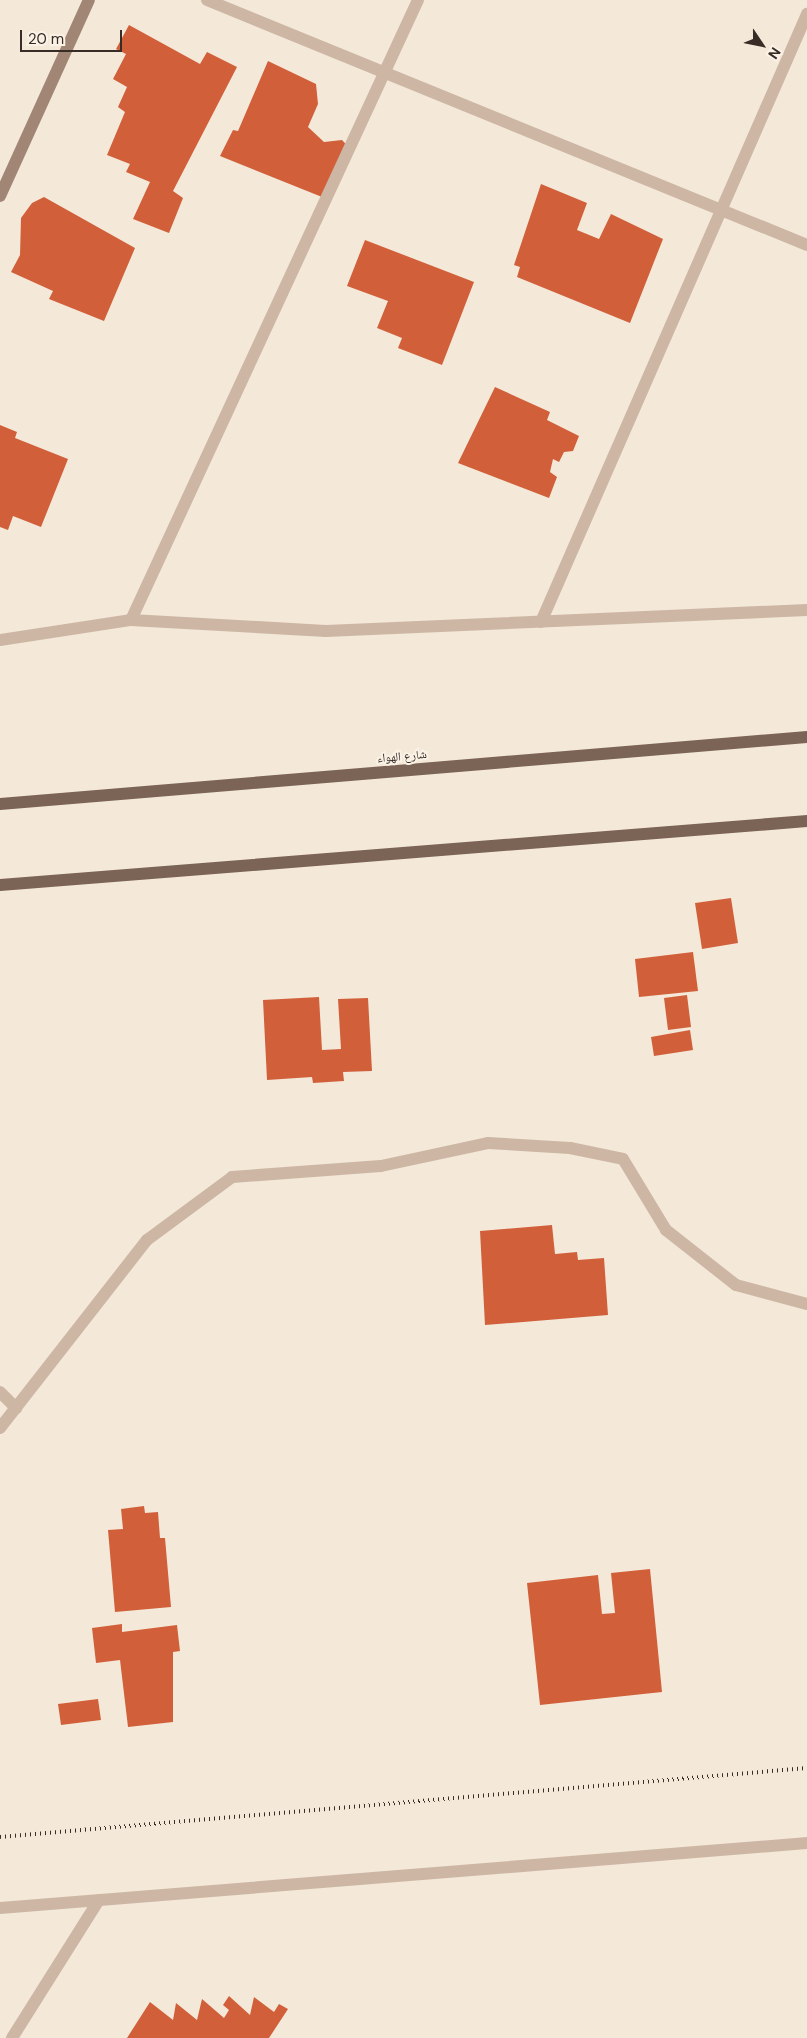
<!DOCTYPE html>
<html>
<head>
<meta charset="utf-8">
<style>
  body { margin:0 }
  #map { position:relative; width:807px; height:2038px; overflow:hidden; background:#f4e8d9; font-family:"DM Sans","Noto Naskh Arabic",sans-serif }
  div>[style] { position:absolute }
  .building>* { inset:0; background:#d1603a }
  .lane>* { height:12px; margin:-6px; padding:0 6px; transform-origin:6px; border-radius:6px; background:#cdb7a4 }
  .street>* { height:12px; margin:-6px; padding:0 6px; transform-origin:6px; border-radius:6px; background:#cdb7a4 }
  .secondary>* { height:12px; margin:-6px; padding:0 6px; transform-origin:6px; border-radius:6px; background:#a18675 }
  .primary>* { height:12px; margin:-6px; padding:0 6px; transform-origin:6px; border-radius:6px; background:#7b6356 }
  .rail>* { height:4px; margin-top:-2px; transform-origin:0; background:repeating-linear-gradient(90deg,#382c27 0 1px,transparent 0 5px) }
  span { translate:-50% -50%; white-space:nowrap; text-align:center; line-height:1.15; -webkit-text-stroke:4px #fbf2e6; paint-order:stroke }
  .street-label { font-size:12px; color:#382c27 }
  .north { position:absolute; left:737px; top:20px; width:50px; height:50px; -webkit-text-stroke:4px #fbf2e6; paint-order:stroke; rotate:124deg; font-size:14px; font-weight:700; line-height:20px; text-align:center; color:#382c27 }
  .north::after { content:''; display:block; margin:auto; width:18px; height:22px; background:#382c27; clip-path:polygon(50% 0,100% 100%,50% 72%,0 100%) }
  .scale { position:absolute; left:20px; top:30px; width:102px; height:22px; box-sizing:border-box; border:2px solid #382c27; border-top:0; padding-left:6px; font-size:15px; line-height:18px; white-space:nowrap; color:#382c27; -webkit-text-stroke:4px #fbf2e6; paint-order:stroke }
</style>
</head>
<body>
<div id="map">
  <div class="building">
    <div style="clip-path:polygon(129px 25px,200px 64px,207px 52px,237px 67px,173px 191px,183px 198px,169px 233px,133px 219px,150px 182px,126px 172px,130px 164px,107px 155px,125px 112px,118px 107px,127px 87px,113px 79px,126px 54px,116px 49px)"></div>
    <div style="clip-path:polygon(268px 61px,316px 84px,318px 104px,308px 127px,324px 142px,342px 140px,351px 150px,327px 199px,220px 156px,233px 130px,238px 131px)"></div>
    <div style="clip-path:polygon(541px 184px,587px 203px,577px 230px,599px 239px,611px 214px,663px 239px,630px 323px,517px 277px,520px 267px,514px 265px)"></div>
    <div style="clip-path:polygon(44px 197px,135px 248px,104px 321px,49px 299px,53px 291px,11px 272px,20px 255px,21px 218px,32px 203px)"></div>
    <div style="clip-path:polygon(365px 240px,474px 282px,442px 365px,398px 348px,402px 338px,377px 328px,388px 301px,347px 286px)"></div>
    <div style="clip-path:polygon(495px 387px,550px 412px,547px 420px,579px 436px,573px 451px,564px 452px,559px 462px,553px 459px,550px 472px,557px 477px,549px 498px,458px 463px)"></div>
    <div style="clip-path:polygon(0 425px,17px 432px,15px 438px,68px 459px,41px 527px,13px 516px,8px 530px,0 527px)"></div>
    <div style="clip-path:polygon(731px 898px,738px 943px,702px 949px,695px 903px)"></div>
    <div style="clip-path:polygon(693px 952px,698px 991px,639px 997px,635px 959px)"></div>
    <div style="clip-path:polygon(687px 995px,691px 1027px,668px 1030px,664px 998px)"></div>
    <div style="clip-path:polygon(319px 997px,322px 1050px,341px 1049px,338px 999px,368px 998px,372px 1071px,343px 1072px,344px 1081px,313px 1083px,312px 1077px,267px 1080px,263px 1000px)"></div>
    <div style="clip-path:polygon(690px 1030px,693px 1050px,654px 1056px,651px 1037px)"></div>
    <div style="clip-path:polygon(552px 1225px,555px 1254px,577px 1252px,578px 1260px,604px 1258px,608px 1315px,485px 1325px,480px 1231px)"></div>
    <div style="clip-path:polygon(144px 1506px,145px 1513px,158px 1512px,160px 1538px,165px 1538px,171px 1607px,115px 1612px,108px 1530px,123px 1529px,121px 1509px)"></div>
    <div style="clip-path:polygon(650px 1569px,662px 1692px,540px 1705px,527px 1583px,598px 1575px,602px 1614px,615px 1613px,611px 1573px)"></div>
    <div style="clip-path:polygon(122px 1624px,122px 1632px,177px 1625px,180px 1651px,173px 1652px,173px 1722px,128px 1727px,120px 1660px,96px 1663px,92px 1628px)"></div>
    <div style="clip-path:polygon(98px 1699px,101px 1720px,61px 1725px,58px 1704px)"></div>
    <div style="clip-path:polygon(229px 1996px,250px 2015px,254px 1997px,274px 2012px,279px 2004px,288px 2009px,269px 2038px,127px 2038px,150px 2002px,173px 2020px,176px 2003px,197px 2020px,202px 1999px,224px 2018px,229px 2010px,223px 2005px)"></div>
  </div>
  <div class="lane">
    <div style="left:0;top:1392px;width:23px;rotate:45deg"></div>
    <div style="left:0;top:1428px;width:239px;rotate:-52deg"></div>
    <div style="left:147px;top:1240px;width:106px;rotate:-36.5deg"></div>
    <div style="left:232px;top:1177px;width:149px;rotate:-4.2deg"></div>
    <div style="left:381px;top:1166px;width:109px;rotate:-12.1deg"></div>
    <div style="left:488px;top:1143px;width:82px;rotate:3.5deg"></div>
    <div style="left:570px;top:1148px;width:54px;rotate:11.7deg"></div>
    <div style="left:623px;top:1159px;width:83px;rotate:58.8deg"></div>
    <div style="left:666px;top:1230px;width:89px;rotate:38.2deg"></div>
    <div style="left:736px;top:1285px;width:73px;rotate:15deg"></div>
  </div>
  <div class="street">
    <div style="left:207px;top:0;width:648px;rotate:22.21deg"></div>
    <div style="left:131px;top:620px;width:683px;rotate:-65.16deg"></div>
    <div style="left:541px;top:622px;width:664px;rotate:-66.37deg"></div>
    <div style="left:0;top:640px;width:133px;rotate:-8.7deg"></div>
    <div style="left:131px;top:620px;width:195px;rotate:3.2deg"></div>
    <div style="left:326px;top:631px;width:481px;rotate:-2.5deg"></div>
    <div style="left:0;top:1908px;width:810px;rotate:-4.6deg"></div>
    <div style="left:12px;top:2038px;width:163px;rotate:-57.8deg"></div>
  </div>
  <div class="secondary">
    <div style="left:0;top:196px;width:215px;rotate:-65.6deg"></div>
  </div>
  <div class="primary">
    <div style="left:0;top:804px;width:810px;rotate:-4.75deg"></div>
    <div style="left:0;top:885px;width:810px;rotate:-4.53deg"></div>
  </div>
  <div class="rail">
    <div style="left:0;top:1837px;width:810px;rotate:-4.89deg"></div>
  </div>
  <div class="street-label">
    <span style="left:402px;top:757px;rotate:-5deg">شارع الهواء</span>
  </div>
  <div class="north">N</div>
  <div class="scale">20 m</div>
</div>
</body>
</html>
